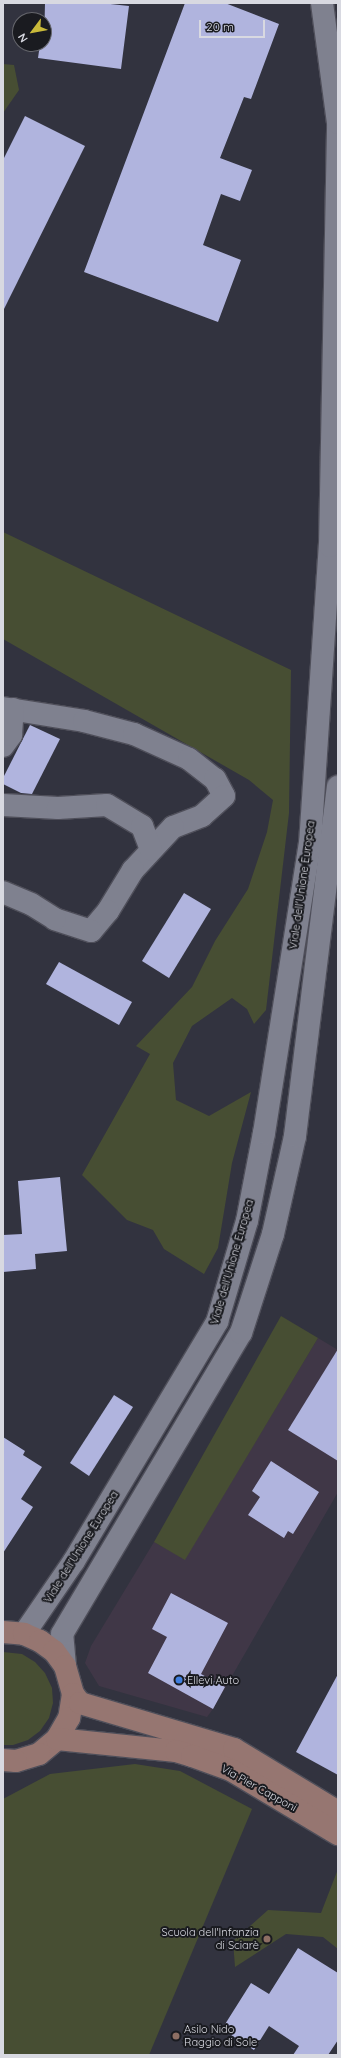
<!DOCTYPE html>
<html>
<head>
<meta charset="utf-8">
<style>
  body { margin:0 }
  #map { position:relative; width:341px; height:2058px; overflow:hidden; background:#32333f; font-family:Quicksand,sans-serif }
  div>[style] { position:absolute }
  .commercial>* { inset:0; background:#403747 }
  .green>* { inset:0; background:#474e33 }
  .building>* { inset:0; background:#b0b4de }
  .roads { filter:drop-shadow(1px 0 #4f4f5a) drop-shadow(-1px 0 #4f4f5a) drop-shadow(0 1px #4f4f5a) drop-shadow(0 -1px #4f4f5a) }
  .minor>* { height:22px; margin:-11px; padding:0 11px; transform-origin:11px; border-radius:11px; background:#7f818f }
  .secondary>* { height:22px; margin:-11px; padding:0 11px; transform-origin:11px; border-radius:11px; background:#967671 }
  .dots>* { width:11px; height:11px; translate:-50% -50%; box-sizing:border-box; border:2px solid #1a1b20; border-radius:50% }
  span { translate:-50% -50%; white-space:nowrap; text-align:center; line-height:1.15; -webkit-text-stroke:4px #1a1b20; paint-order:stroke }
  .street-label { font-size:11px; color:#d8d9e1 }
  .poi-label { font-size:11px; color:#d8d9e1 }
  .left { translate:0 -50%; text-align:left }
  .right { translate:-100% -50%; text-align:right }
  .frame { position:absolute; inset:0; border:4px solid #d8d9e1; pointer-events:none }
  .north { position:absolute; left:12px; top:12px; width:40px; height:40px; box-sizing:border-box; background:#1a1b20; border:1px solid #66676d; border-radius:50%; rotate:238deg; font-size:11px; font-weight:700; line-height:16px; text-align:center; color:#d8d9e1 }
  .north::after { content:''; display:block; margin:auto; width:14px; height:18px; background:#c9ba3a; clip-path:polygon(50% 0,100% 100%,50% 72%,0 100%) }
  .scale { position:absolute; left:199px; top:20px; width:66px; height:18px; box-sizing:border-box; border:2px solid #d8d9e1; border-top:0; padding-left:5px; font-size:12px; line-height:14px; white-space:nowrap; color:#d8d9e1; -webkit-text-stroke:3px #1a1b20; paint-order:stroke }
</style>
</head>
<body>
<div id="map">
  <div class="commercial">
    <div style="clip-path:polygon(318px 1338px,338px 1350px,338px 1492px,213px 1709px,207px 1717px,99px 1686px,85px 1663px,91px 1646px,154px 1542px,185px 1559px)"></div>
  </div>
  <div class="green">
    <div style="clip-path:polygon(3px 64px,14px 65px,19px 90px,3px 113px)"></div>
    <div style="clip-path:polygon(3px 532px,291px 670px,289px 813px,266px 1010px,254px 1024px,247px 1009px,232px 998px,192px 1026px,173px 1063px,176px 1100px,209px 1116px,251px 1092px,232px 1163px,218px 1248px,204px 1274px,164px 1249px,153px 1230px,127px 1220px,82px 1175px,150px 1054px,136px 1046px,192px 987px,215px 941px,248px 889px,267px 832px,273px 800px,249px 780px,3px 639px)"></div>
    <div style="clip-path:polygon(281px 1316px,318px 1338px,185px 1560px,154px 1542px)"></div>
    <div style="clip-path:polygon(3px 1652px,22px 1654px,35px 1662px,45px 1673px,52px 1688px,53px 1703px,49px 1718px,40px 1731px,28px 1740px,13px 1745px,3px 1745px)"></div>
    <div style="clip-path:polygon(135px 1764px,180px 1771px,252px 1809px,149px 2055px,3px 2055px,3px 1799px,50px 1774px)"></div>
    <div style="clip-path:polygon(338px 1869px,338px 1949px,323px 1937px,286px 1934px,235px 1967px,233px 1941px,268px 1910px,321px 1913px)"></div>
  </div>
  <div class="building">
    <div style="clip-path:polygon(45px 3px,101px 3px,129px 6px,121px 69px,38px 58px,40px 44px,44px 44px)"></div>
    <div style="clip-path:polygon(185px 3px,225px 3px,279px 24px,251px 99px,244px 97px,220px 158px,252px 170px,240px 201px,221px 194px,203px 245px,241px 260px,218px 322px,84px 272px)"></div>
    <div style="clip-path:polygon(25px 116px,85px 146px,3px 311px,3px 160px)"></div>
    <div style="clip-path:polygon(30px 725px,60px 739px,32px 794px,21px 793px,3px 784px,3px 778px)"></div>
    <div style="clip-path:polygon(184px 893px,211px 909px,169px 978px,142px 961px)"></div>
    <div style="clip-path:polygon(59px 962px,132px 1002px,119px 1025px,46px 984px)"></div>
    <div style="clip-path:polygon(60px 1177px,67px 1251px,35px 1254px,36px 1269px,3px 1272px,3px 1235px,22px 1234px,18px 1181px)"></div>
    <div style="clip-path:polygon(338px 1349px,338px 1461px,288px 1430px)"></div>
    <div style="clip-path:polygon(114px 1395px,133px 1407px,89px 1476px,70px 1463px)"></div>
    <div style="clip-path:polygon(3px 1437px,25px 1451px,23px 1455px,42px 1467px,21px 1499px,33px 1507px,3px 1553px)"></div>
    <div style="clip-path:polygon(271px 1461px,319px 1492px,293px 1534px,288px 1531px,284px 1538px,248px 1515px,260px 1497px,252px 1491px)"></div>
    <div style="clip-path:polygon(171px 1593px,228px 1623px,201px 1674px,225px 1687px,213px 1709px,148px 1673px,167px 1637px,152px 1629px)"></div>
    <div style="clip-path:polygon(338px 1674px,338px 1775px,296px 1752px)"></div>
    <div style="clip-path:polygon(298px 1948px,338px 1973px,338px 2040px,328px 2055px,293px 2055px,299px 2046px,269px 2026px,254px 2050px,222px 2029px,251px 1983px,269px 1994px)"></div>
  </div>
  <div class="roads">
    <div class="minor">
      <div style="left:3px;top:708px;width:82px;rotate:9.1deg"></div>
      <div style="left:84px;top:721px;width:52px;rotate:14.6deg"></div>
      <div style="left:134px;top:734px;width:60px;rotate:24.4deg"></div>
      <div style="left:189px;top:759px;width:33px;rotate:38deg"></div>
      <div style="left:215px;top:779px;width:19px;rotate:62deg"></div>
      <div style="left:224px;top:796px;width:30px;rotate:138deg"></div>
      <div style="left:202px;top:816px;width:31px;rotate:159deg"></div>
      <div style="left:173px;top:827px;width:59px;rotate:132.9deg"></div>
      <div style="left:133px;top:870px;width:48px;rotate:121.4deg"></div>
      <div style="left:108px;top:911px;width:26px;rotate:130deg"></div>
      <div style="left:91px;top:931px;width:38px;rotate:-162deg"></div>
      <div style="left:55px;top:919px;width:28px;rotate:-148deg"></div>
      <div style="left:31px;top:904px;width:30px;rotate:-157deg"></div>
      <div style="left:3px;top:746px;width:14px;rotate:-54deg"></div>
      <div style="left:11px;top:735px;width:26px;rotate:-86deg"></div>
      <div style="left:3px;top:805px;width:55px;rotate:3.1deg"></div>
      <div style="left:58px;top:808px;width:49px;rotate:-3.5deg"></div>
      <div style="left:107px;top:805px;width:41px;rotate:31deg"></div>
      <div style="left:142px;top:826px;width:25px;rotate:69deg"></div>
      <div style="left:24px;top:1634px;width:88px;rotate:-55.6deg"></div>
      <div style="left:74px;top:1561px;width:279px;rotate:-59.1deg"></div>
      <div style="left:217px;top:1322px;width:105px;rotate:-73.5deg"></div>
      <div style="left:247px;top:1221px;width:90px;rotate:-79.1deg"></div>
      <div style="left:264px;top:1133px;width:293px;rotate:-81deg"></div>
      <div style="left:310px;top:844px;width:299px;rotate:-86.2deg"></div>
      <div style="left:330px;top:546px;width:423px;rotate:-88.9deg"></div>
      <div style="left:338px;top:123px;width:121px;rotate:-97.6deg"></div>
      <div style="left:65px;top:1666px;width:32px;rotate:-95deg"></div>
      <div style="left:62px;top:1634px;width:350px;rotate:-59.3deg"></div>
      <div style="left:241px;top:1333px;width:104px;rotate:-72.1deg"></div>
      <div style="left:273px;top:1234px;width:100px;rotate:-77.3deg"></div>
      <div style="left:295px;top:1136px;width:352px;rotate:-83deg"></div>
    </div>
    <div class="secondary">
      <div style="left:3px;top:1632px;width:21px;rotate:5deg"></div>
      <div style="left:24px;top:1634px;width:17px;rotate:24deg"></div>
      <div style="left:40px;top:1641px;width:17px;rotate:36deg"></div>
      <div style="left:54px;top:1651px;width:19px;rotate:54deg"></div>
      <div style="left:65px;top:1666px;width:29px;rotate:74deg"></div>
      <div style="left:73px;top:1694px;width:24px;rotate:99deg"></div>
      <div style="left:69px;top:1718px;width:24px;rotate:120deg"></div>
      <div style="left:57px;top:1739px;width:23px;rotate:140deg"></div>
      <div style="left:39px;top:1754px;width:24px;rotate:163deg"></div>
      <div style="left:16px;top:1761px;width:13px;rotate:-176deg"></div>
      <div style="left:73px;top:1694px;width:11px;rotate:52deg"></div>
      <div style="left:80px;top:1703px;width:161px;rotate:16.6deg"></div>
      <div style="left:234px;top:1749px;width:122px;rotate:31.2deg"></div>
      <div style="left:57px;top:1739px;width:120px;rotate:5.8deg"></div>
      <div style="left:176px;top:1751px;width:17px;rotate:17deg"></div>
      <div style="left:192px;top:1756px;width:41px;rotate:19.7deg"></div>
      <div style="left:231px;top:1770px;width:125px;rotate:30.9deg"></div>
    </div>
  </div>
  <div class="dots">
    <div style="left:179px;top:1680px;background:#3f7fe0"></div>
    <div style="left:267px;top:1939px;background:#8d6e63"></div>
    <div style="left:176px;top:2036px;background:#8d6e63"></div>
  </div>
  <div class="street-label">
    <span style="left:302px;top:885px;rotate:-82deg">Viale dell'Unione Europea</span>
    <span style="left:232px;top:1262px;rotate:-74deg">Viale dell'Unione Europea</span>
    <span style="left:81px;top:1547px;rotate:-58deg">Viale dell'Unione Europea</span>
    <span style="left:259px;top:1788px;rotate:29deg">Via Pier Capponi</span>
  </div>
  <div class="poi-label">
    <span class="left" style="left:187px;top:1680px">Ellevi Auto</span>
    <span class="right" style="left:259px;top:1939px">Scuola dell'Infanzia<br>di Sciarè</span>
    <span class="left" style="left:184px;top:2036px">Asilo Nido<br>Raggio di Sole</span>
  </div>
  <div class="frame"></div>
  <div class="north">N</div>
  <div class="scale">20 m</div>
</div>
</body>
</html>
